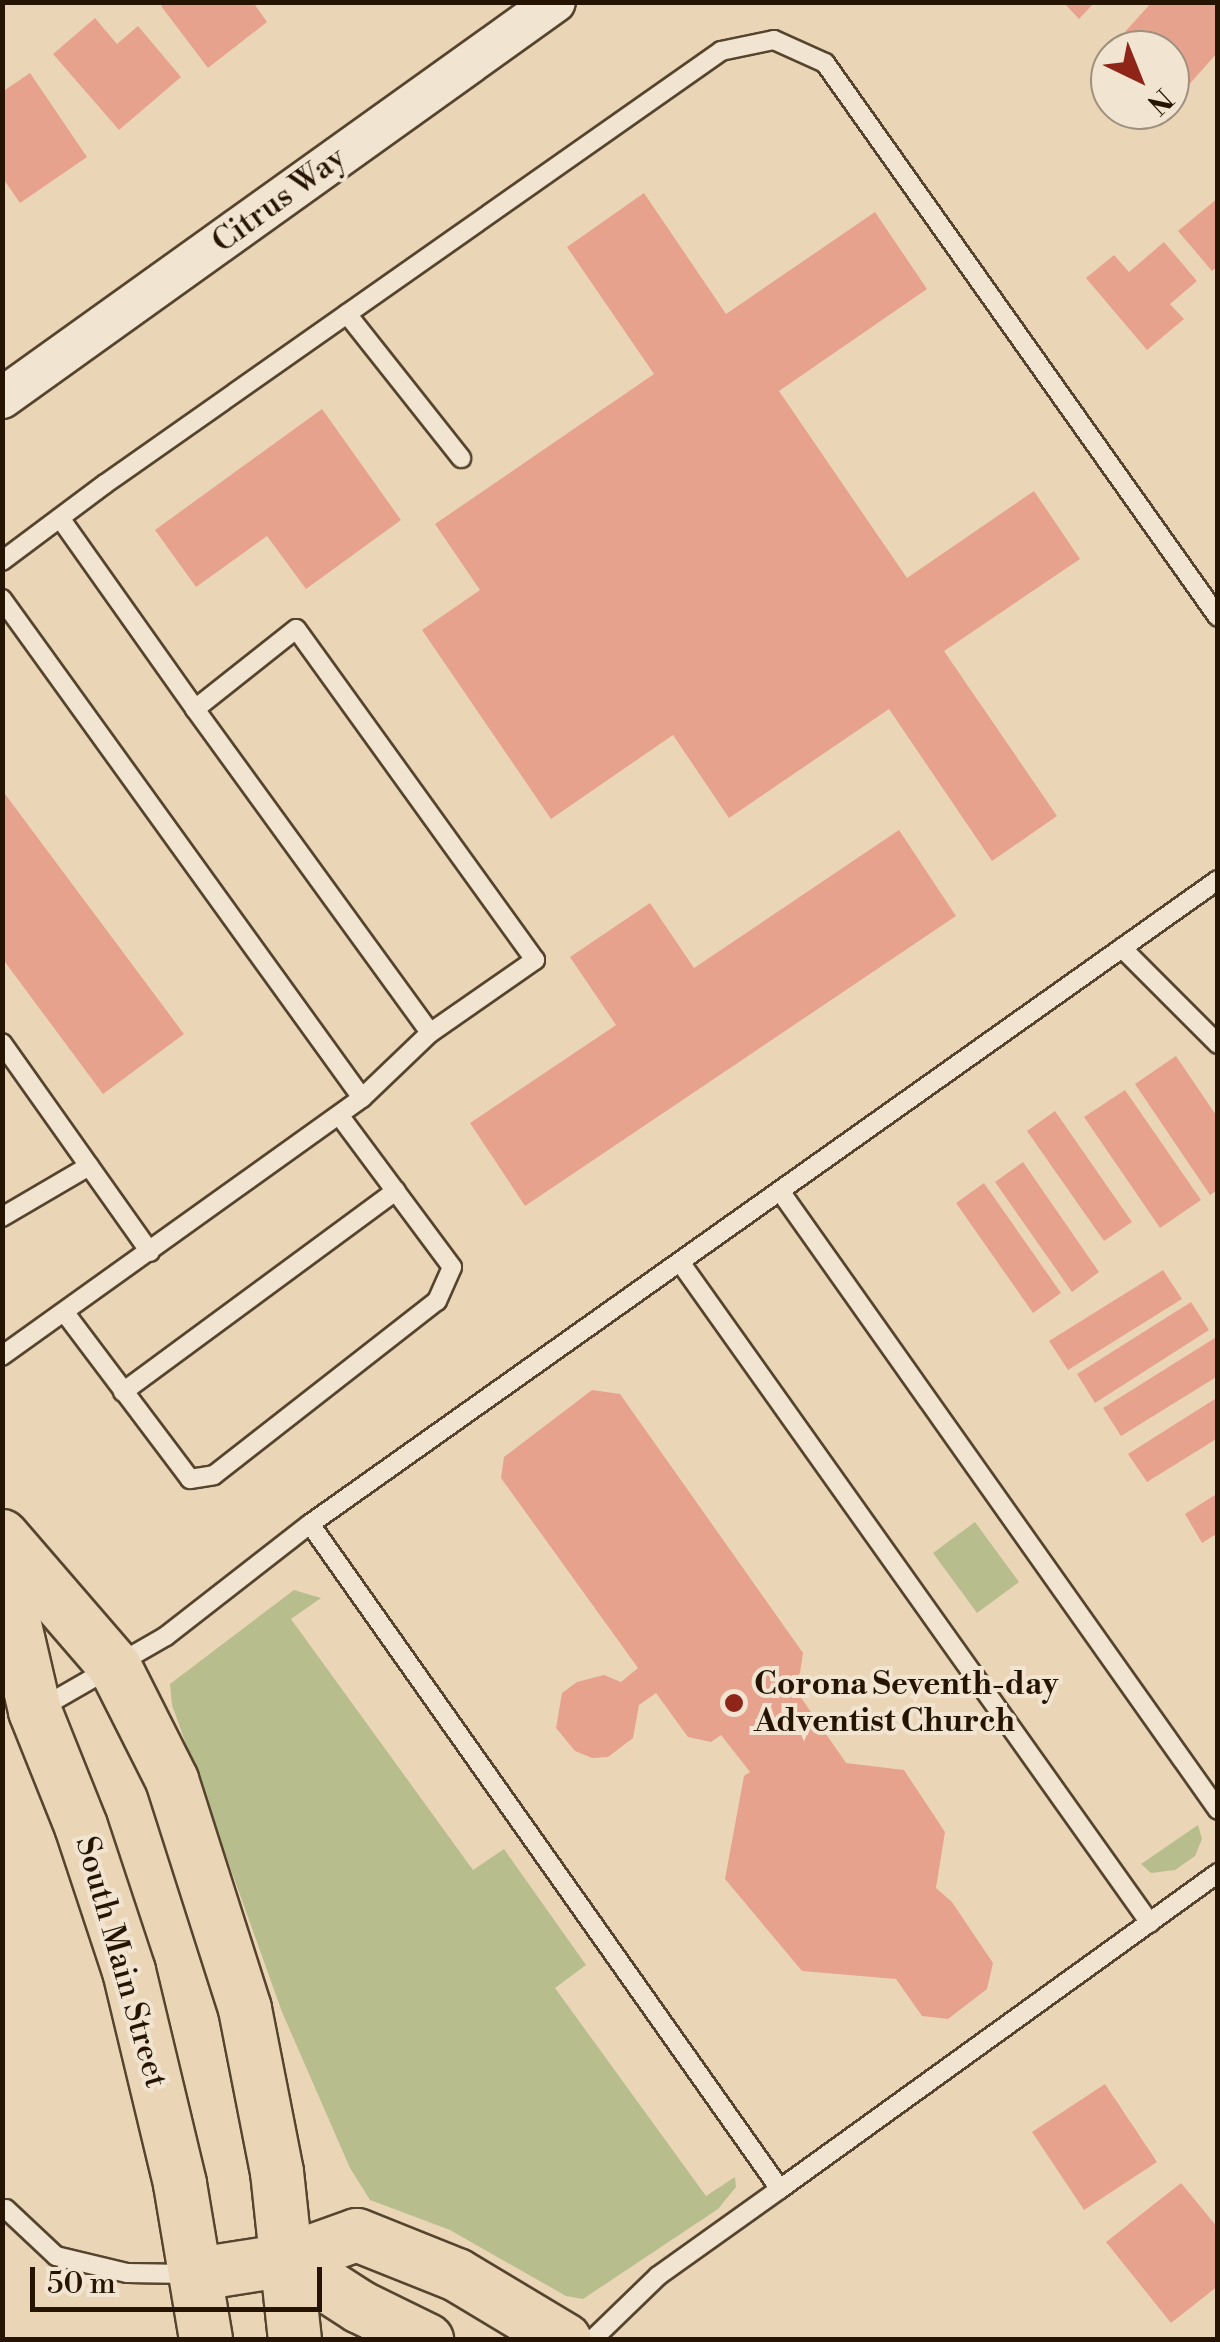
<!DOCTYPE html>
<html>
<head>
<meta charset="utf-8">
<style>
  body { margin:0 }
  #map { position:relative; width:1220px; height:2342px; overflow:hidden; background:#ead6b7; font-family:"Libre Bodoni",serif }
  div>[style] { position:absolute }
  .green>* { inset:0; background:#b8bd8d }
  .building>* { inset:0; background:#e7a28e }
  .roads { filter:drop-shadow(2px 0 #56442e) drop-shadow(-2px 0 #56442e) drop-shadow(0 2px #56442e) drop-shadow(0 -2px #56442e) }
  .service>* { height:18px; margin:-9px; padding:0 9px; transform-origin:9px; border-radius:9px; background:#f1e4d0 }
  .tertiary>* { height:40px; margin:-20px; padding:0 20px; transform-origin:20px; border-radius:20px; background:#f1e4d0 }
  .primary>* { height:52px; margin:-26px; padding:0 26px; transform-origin:26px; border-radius:26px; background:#ead6b7 }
  .dots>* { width:28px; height:28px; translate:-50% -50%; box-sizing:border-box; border:5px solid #f1e4d0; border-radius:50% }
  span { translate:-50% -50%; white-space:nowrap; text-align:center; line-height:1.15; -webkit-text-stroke:8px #f1e4d0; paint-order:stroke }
  .street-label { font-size:32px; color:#241401 }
  .poi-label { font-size:32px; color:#241401; font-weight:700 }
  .left { translate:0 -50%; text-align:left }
  .frame { position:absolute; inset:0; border:5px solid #241401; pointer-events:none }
  .north { position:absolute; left:1090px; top:30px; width:100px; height:100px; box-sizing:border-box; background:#f1e4d0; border:2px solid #9f917d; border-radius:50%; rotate:137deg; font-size:28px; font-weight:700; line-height:40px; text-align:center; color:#241401 }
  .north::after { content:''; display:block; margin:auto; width:35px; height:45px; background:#8f2418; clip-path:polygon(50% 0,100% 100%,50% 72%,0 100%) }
  .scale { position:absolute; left:30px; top:2267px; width:292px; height:45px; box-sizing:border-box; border:5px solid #241401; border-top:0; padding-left:12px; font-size:30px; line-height:35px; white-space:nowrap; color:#241401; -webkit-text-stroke:8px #f1e4d0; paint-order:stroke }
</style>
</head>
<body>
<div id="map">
  <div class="green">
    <div style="clip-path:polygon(975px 1522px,1019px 1582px,977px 1613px,933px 1553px)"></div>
    <div style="clip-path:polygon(294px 1590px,321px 1598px,291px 1619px,473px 1870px,504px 1849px,586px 1965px,555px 1988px,706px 2196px,735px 2177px,736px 2187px,718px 2209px,583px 2299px,566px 2296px,450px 2230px,370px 2200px,350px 2168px,282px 2012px,172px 1705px,170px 1684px)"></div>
    <div style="clip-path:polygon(1198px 1825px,1202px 1839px,1195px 1856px,1175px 1870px,1151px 1873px,1141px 1864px)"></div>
  </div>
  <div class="building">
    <div style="clip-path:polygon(166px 2px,253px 2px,267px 22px,208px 68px,161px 6px)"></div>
    <div style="clip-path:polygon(1063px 2px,1095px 2px,1079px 19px)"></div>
    <div style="clip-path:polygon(1152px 2px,1218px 5px,1218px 52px,1170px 106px,1170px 50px,1110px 50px,1110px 60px,1104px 55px)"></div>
    <div style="clip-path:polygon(95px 18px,117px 44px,138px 26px,181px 77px,119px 130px,53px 54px)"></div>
    <div style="clip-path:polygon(30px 73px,87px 157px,20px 203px,2px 177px,2px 92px)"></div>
    <div style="clip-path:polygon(644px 193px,726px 314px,875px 212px,927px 289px,779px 391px,907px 578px,1034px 491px,1080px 559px,944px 651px,1057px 816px,992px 861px,889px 709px,729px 818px,673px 735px,551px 819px,422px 630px,480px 590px,435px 524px,654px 374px,567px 247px)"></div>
    <div style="clip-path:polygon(1218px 198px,1218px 266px,1212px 271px,1178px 231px)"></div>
    <div style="clip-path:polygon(1164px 242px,1197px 281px,1170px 304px,1184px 319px,1147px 350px,1086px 278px,1114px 255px,1129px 272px)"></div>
    <div style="clip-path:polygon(322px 409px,401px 520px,306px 589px,267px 536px,196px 587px,155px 530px)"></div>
    <div style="clip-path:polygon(2px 790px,184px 1034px,103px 1094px,2px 958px)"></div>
    <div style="clip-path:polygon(899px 830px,956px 916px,525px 1206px,470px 1123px,616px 1025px,570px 957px,650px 903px,694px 968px)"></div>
    <div style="clip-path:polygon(1176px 1056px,1218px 1118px,1218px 1190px,1210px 1195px,1135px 1084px)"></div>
    <div style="clip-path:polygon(1125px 1090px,1201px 1200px,1160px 1228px,1084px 1117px)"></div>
    <div style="clip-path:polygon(1055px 1111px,1132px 1222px,1104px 1241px,1027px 1131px)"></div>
    <div style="clip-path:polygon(1023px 1162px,1099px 1272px,1072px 1292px,995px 1182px)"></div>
    <div style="clip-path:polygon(984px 1183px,1061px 1293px,1033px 1313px,956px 1203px)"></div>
    <div style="clip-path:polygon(1163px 1270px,1182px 1299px,1068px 1370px,1049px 1341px)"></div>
    <div style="clip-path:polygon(1191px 1302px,1209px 1330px,1095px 1403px,1077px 1374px)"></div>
    <div style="clip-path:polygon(1218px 1336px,1218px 1376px,1121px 1436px,1103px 1408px)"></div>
    <div style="clip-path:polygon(592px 1390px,620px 1394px,803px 1653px,800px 1673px,791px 1683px,846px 1763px,904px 1770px,945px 1832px,936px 1888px,952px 1902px,993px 1963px,987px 1989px,948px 2019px,922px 2016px,896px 1979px,802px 1971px,725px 1879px,744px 1776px,750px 1772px,721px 1735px,711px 1742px,688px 1737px,656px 1693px,639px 1705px,633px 1738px,608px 1757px,592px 1758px,575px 1751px,556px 1728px,562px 1693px,577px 1682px,604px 1675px,621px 1682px,638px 1668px,501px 1478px,504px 1457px)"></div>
    <div style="clip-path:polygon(1218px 1397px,1218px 1438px,1147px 1482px,1128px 1454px)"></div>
    <div style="clip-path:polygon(1218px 1493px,1218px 1533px,1202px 1543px,1185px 1514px)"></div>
    <div style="clip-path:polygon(1105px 2084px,1157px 2162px,1084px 2210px,1032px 2132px)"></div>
    <div style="clip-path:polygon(1181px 2183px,1218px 2228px,1218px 2286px,1171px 2323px,1106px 2242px)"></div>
  </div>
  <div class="roads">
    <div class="service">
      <div style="left:347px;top:314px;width:184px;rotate:51.6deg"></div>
      <div style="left:60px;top:518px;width:234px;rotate:54.7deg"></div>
      <div style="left:2px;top:561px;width:129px;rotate:-36.8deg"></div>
      <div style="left:105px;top:484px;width:753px;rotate:-35.1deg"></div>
      <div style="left:721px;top:51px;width:54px;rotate:-11.7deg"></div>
      <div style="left:774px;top:40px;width:56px;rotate:24.3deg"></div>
      <div style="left:825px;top:63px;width:679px;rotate:54.65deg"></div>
      <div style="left:2px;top:599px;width:615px;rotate:54.19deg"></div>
      <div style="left:362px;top:1098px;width:443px;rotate:144.4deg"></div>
      <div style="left:1122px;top:948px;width:136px;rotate:45deg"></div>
      <div style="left:2px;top:1043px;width:256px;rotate:54.7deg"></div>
      <div style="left:362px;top:1098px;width:94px;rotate:-43.7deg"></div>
      <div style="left:430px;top:1033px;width:128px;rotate:-34.8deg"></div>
      <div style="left:535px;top:960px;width:408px;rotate:-125.8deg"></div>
      <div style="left:296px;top:629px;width:129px;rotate:141.6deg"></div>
      <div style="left:195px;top:709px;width:400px;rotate:54deg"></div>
      <div style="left:780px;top:1191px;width:758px;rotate:54.72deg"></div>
      <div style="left:2px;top:1217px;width:101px;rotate:-30.4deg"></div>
      <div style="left:680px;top:1262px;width:811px;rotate:54.59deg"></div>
      <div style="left:65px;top:1313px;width:208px;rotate:53deg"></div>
      <div style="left:190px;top:1479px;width:24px;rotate:-9deg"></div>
      <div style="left:214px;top:1475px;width:283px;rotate:-38deg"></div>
      <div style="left:437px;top:1301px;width:37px;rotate:-66deg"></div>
      <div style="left:452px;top:1267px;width:189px;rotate:-126.6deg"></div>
      <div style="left:123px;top:1392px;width:339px;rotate:-36.4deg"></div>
      <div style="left:310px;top:1524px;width:814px;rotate:54.75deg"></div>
      <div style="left:780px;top:2189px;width:540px;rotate:-35.81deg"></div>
      <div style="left:41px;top:1708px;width:144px;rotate:-29.9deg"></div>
      <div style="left:166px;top:1636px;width:182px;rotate:-37.9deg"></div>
      <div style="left:310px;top:1524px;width:1113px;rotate:-35.35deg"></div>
      <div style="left:6px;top:2209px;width:69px;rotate:43.2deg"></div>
      <div style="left:56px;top:2256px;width:73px;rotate:13.5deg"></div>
      <div style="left:127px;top:2273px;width:61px;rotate:0.9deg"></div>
      <div style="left:592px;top:2340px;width:92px;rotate:-44.1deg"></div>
      <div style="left:658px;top:2276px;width:150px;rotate:-35.5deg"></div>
    </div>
    <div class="tertiary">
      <div style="left:2px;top:398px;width:680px;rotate:-35.61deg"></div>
    </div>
    <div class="primary">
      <div style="left:2px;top:1536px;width:173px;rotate:49.2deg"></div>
      <div style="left:115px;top:1667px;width:127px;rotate:63.2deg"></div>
      <div style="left:172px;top:1780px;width:240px;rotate:72.3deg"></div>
      <div style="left:245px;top:2009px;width:166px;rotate:78.9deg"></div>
      <div style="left:277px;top:2172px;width:169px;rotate:83.9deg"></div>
      <div style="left:2px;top:1569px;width:146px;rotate:76.9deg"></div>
      <div style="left:35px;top:1711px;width:124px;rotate:68.2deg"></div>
      <div style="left:81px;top:1826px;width:153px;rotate:71.7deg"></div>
      <div style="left:129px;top:1971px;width:219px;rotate:76.5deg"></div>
      <div style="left:180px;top:2184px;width:158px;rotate:80.5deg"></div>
      <div style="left:287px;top:2260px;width:87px;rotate:32.8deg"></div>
      <div style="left:360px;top:2307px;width:75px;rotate:26.2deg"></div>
      <div style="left:198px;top:2274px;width:90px;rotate:-8.9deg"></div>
      <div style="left:287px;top:2260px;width:74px;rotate:-19.7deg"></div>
      <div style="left:357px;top:2235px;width:108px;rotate:21.8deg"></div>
      <div style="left:457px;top:2275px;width:126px;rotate:31deg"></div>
    </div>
  </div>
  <div class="dots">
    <div style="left:734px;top:1703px;background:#8f2418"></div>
  </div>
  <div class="street-label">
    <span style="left:279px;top:200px;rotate:-36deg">Citrus Way</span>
    <span style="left:121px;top:1962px;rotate:74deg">South Main Street</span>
  </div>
  <div class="poi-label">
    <span class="left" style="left:754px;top:1703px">Corona Seventh-day<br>Adventist Church</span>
  </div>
  <div class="frame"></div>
  <div class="north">N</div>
  <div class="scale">50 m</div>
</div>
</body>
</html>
